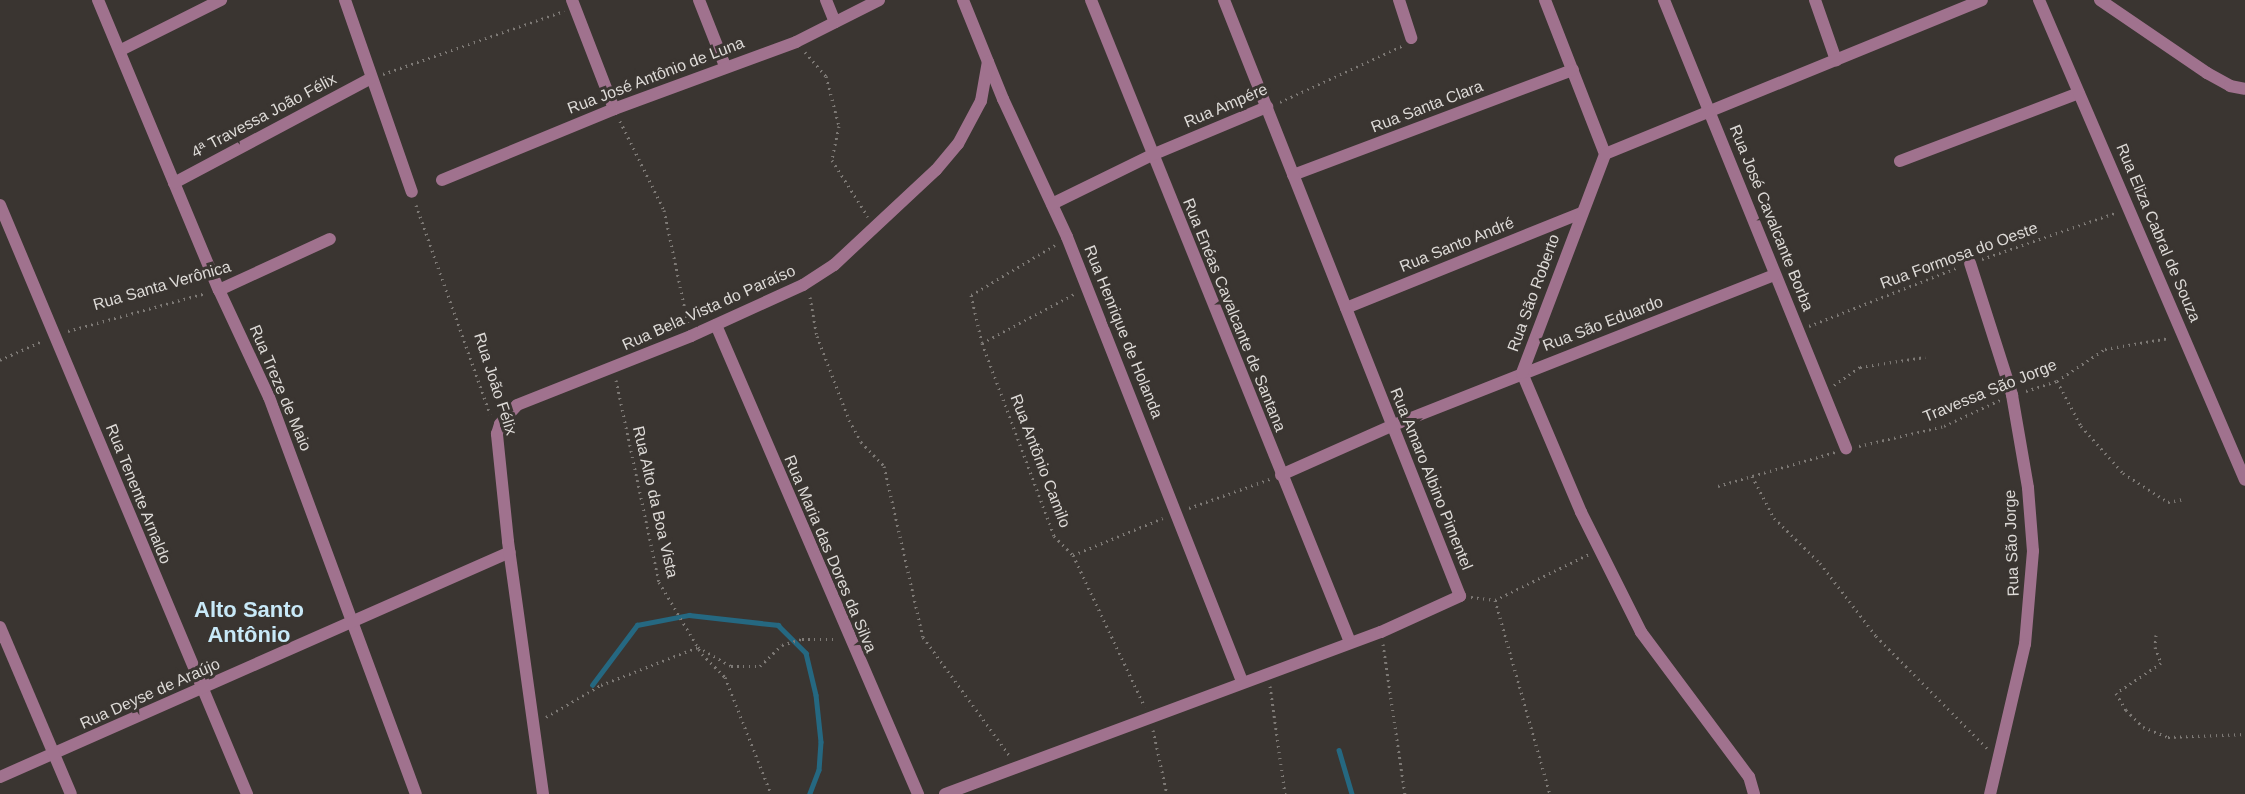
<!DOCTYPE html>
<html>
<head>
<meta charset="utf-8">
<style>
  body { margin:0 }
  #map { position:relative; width:2245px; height:794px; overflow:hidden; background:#3a3531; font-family:Arial,sans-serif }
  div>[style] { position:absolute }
  .stream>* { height:4.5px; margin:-2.25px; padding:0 2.25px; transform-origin:2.25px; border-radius:2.25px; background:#256881 }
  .path>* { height:3px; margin-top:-1.5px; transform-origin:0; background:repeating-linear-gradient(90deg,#7d7975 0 1.5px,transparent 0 6px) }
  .minor>* { height:12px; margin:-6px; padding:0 6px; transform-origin:6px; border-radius:6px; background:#a0728e }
  .tertiary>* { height:12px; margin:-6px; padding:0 6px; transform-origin:6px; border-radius:6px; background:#a0728e }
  span { translate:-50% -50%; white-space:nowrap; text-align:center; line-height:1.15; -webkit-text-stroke:6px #3a3531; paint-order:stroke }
  .street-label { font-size:16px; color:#dddad7 }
  .district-label { font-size:22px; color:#c8e9f8; font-weight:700 }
</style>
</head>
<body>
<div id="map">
  <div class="stream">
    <div style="left:592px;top:685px;width:75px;rotate:-53.1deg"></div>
    <div style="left:637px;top:625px;width:53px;rotate:-10.9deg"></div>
    <div style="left:689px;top:615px;width:90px;rotate:6.4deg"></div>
    <div style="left:778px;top:625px;width:40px;rotate:45deg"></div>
    <div style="left:806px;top:653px;width:43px;rotate:76.6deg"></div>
    <div style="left:816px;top:695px;width:47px;rotate:83.9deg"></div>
    <div style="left:821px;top:742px;width:28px;rotate:94deg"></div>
    <div style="left:819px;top:770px;width:26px;rotate:111deg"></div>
    <div style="left:1339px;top:750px;width:46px;rotate:73.5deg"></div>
  </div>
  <div class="path">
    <div style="left:805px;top:52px;width:32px;rotate:49deg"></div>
    <div style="left:826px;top:76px;width:52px;rotate:75.4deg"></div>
    <div style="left:839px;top:126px;width:35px;rotate:102deg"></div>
    <div style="left:832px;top:160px;width:67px;rotate:57.7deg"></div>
    <div style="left:383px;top:74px;width:192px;rotate:-19.2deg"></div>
    <div style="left:1280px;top:102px;width:134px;rotate:-24.7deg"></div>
    <div style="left:620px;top:121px;width:99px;rotate:63.7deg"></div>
    <div style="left:664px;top:210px;width:116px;rotate:78.1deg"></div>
    <div style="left:416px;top:205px;width:222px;rotate:70.5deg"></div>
    <div style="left:1055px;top:245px;width:98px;rotate:149.2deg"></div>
    <div style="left:971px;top:295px;width:49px;rotate:77.1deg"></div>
    <div style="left:982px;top:343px;width:206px;rotate:69.5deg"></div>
    <div style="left:1054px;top:536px;width:27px;rotate:45deg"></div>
    <div style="left:1073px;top:555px;width:168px;rotate:64.7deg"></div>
    <div style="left:1982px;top:259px;width:141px;rotate:-19.1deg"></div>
    <div style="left:810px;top:297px;width:40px;rotate:80deg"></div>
    <div style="left:817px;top:336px;width:90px;rotate:69.1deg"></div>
    <div style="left:849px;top:420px;width:25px;rotate:61deg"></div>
    <div style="left:861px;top:442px;width:33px;rotate:46deg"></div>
    <div style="left:884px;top:466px;width:175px;rotate:77.2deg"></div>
    <div style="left:923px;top:637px;width:146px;rotate:53.9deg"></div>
    <div style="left:1809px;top:326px;width:158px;rotate:-21.5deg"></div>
    <div style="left:68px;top:331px;width:143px;rotate:-15.4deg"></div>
    <div style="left:982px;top:343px;width:106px;rotate:-28deg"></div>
    <div style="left:0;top:360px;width:46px;rotate:-24.3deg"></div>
    <div style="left:616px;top:380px;width:207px;rotate:78deg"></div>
    <div style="left:659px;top:582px;width:84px;rotate:59.2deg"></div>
    <div style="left:702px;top:654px;width:33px;rotate:45deg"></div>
    <div style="left:725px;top:677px;width:126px;rotate:68.5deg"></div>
    <div style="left:2057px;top:381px;width:51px;rotate:61.9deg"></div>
    <div style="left:2081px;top:426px;width:63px;rotate:48.2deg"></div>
    <div style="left:2123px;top:473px;width:54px;rotate:32.8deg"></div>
    <div style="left:2168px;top:502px;width:16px;rotate:-11deg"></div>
    <div style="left:1834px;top:385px;width:32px;rotate:-35deg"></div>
    <div style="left:1860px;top:367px;width:66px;rotate:-8.7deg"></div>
    <div style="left:2026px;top:391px;width:33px;rotate:-18deg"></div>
    <div style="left:2057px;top:381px;width:58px;rotate:-33.7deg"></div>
    <div style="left:2105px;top:349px;width:65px;rotate:-9.8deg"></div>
    <div style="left:1859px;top:446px;width:87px;rotate:-13.2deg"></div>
    <div style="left:1944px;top:426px;width:62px;rotate:-24.9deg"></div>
    <div style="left:1752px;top:476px;width:47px;rotate:62.4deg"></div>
    <div style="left:1774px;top:518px;width:64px;rotate:44.4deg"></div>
    <div style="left:1820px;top:563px;width:92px;rotate:52.5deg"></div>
    <div style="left:1876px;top:636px;width:158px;rotate:45.3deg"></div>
    <div style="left:1718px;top:486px;width:122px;rotate:-16.2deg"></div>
    <div style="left:1189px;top:508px;width:86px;rotate:-19.7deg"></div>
    <div style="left:1073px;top:555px;width:97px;rotate:-22.3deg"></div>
    <div style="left:1471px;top:597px;width:24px;rotate:7deg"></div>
    <div style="left:1495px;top:600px;width:105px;rotate:-26.1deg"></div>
    <div style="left:1495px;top:600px;width:202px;rotate:74.2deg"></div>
    <div style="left:2156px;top:635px;width:12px;rotate:95deg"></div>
    <div style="left:2155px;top:647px;width:17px;rotate:69deg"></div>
    <div style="left:2161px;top:663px;width:54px;rotate:146.3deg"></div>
    <div style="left:2116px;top:693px;width:20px;rotate:60deg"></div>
    <div style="left:2126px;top:710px;width:24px;rotate:45deg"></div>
    <div style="left:2143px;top:727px;width:27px;rotate:22deg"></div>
    <div style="left:2168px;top:737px;width:77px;rotate:-2.2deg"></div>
    <div style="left:1383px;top:644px;width:152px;rotate:81.7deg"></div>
    <div style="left:1270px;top:686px;width:109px;rotate:82.1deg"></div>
    <div style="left:546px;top:717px;width:64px;rotate:-30.2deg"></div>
    <div style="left:601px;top:685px;width:104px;rotate:-21.4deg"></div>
    <div style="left:698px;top:647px;width:38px;rotate:30deg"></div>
    <div style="left:731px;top:666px;width:29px"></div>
    <div style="left:760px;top:666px;width:30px;rotate:-44deg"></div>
    <div style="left:782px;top:645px;width:21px;rotate:-17deg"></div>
    <div style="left:802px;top:639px;width:35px"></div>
    <div style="left:1153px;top:730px;width:66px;rotate:77.7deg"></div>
  </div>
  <div class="minor">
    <div style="left:98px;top:0;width:314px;rotate:67.4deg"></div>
    <div style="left:219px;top:290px;width:118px;rotate:65deg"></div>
    <div style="left:269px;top:397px;width:423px;rotate:69.7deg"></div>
    <div style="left:345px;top:0;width:203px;rotate:70.8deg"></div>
    <div style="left:572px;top:0;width:117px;rotate:68.9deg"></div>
    <div style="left:699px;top:0;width:71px;rotate:68.5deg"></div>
    <div style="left:826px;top:0;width:24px;rotate:68deg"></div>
    <div style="left:963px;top:0;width:107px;rotate:68deg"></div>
    <div style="left:1003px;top:99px;width:152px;rotate:65.1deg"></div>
    <div style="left:1067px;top:237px;width:477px;rotate:68.5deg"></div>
    <div style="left:1091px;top:0;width:692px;rotate:68.03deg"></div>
    <div style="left:1399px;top:0;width:40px;rotate:72deg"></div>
    <div style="left:1545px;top:0;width:165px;rotate:68.7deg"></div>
    <div style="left:1664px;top:0;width:484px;rotate:67.9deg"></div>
    <div style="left:1815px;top:0;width:64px;rotate:70.7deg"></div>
    <div style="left:121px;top:50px;width:112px;rotate:-26.6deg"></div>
    <div style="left:1900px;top:161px;width:191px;rotate:-20.8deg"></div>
    <div style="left:1293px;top:175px;width:299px;rotate:-20.6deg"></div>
    <div style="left:442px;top:180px;width:186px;rotate:-22.4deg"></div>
    <div style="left:614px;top:109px;width:194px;rotate:-20.2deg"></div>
    <div style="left:796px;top:42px;width:93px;rotate:-26.8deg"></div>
    <div style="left:174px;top:183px;width:222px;rotate:-28deg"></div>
    <div style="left:1052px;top:204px;width:111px;rotate:-26.1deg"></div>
    <div style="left:1152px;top:155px;width:125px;rotate:-22.7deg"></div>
    <div style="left:0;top:205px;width:639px;rotate:67.25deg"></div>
    <div style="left:1970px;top:263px;width:139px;rotate:72.3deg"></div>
    <div style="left:2012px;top:395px;width:94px;rotate:80.2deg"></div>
    <div style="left:2028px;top:488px;width:63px;rotate:85.5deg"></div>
    <div style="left:2033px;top:551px;width:93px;rotate:94.9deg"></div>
    <div style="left:2025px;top:644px;width:154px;rotate:103.1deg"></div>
    <div style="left:219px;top:290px;width:122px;rotate:-24.7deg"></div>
    <div style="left:1346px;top:308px;width:253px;rotate:-22deg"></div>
    <div style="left:716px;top:325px;width:511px;rotate:66.7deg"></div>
    <div style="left:1281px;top:475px;width:120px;rotate:-24deg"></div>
    <div style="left:1391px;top:426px;width:412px;rotate:-21.5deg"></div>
    <div style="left:0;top:777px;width:557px;rotate:-23.81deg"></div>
    <div style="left:543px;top:794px;width:255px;rotate:-97.9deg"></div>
    <div style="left:508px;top:541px;width:108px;rotate:-95.9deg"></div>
    <div style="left:497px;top:434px;width:10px;rotate:-73deg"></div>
    <div style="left:500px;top:424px;width:25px;rotate:-48deg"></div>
    <div style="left:517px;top:405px;width:187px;rotate:-21.6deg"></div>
    <div style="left:691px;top:336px;width:123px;rotate:-24.5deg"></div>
    <div style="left:803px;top:285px;width:37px;rotate:-33deg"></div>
    <div style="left:834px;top:265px;width:139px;rotate:-43deg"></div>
    <div style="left:936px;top:170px;width:34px;rotate:-50deg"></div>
    <div style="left:958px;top:144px;width:49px;rotate:-61.9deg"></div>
    <div style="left:981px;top:101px;width:40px;rotate:-80deg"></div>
    <div style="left:945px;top:794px;width:465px;rotate:-20.4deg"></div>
    <div style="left:1381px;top:632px;width:87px;rotate:-24.5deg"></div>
    <div style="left:1460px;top:596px;width:641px;rotate:-111.6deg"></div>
    <div style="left:1754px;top:794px;width:18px;rotate:-106deg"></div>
    <div style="left:1749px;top:777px;width:181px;rotate:-126.7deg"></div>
    <div style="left:1641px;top:632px;width:134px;rotate:-116.6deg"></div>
    <div style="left:1581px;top:512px;width:151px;rotate:-113deg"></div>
    <div style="left:1522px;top:373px;width:234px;rotate:-69.2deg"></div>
    <div style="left:1605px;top:154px;width:407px;rotate:-22.2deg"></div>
  </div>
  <div class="tertiary">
    <div style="left:2039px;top:0;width:522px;rotate:66.77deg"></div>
    <div style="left:2100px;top:0;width:130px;rotate:34.3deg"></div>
    <div style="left:2207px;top:73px;width:26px;rotate:29deg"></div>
    <div style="left:2230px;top:86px;width:15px;rotate:11deg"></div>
    <div style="left:0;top:627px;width:181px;rotate:67deg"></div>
  </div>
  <div class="street-label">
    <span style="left:656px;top:76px;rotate:-21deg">Rua José Antônio de Luna</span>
    <span style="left:1226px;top:106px;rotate:-23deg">Rua Ampére</span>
    <span style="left:1427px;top:107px;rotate:-21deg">Rua Santa Clara</span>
    <span style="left:264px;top:116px;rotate:-28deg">4ª Travessa João Félix</span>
    <span style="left:1771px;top:218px;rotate:68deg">Rua José Cavalcante Borba</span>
    <span style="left:2158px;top:233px;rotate:67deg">Rua Eliza Cabral de Souza</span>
    <span style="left:1457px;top:245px;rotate:-22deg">Rua Santo André</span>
    <span style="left:1959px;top:256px;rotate:-20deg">Rua Formosa do Oeste</span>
    <span style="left:162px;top:286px;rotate:-16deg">Rua Santa Verônica</span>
    <span style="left:1534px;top:293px;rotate:-70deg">Rua São Roberto</span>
    <span style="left:709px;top:308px;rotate:-24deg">Rua Bela Vista do Paraíso</span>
    <span style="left:1234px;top:315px;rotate:68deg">Rua Enéas Cavalcante de Santana</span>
    <span style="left:1603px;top:324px;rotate:-21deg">Rua São Eduardo</span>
    <span style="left:1123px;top:332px;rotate:68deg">Rua Henrique de Holanda</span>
    <span style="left:495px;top:384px;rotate:72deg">Rua João Félix</span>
    <span style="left:280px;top:388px;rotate:67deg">Rua Treze de Maio</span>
    <span style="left:1990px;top:391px;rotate:-22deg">Travessa São Jorge</span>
    <span style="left:1040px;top:461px;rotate:69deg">Rua Antônio Camilo</span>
    <span style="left:1431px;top:479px;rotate:68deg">Rua Amaro Albino Pimentel</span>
    <span style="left:138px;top:494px;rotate:68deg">Rua Tenente Arnaldo</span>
    <span style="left:655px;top:502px;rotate:77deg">Rua Alto da Boa Vista</span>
    <span style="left:2012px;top:543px;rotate:-92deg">Rua São Jorge</span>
    <span style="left:830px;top:554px;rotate:67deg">Rua Maria das Dores da Silva</span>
    <span style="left:150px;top:694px;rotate:-24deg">Rua Deyse de Araújo</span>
  </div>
  <div class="district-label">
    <span style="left:249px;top:622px">Alto Santo<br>Antônio</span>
  </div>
</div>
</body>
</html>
